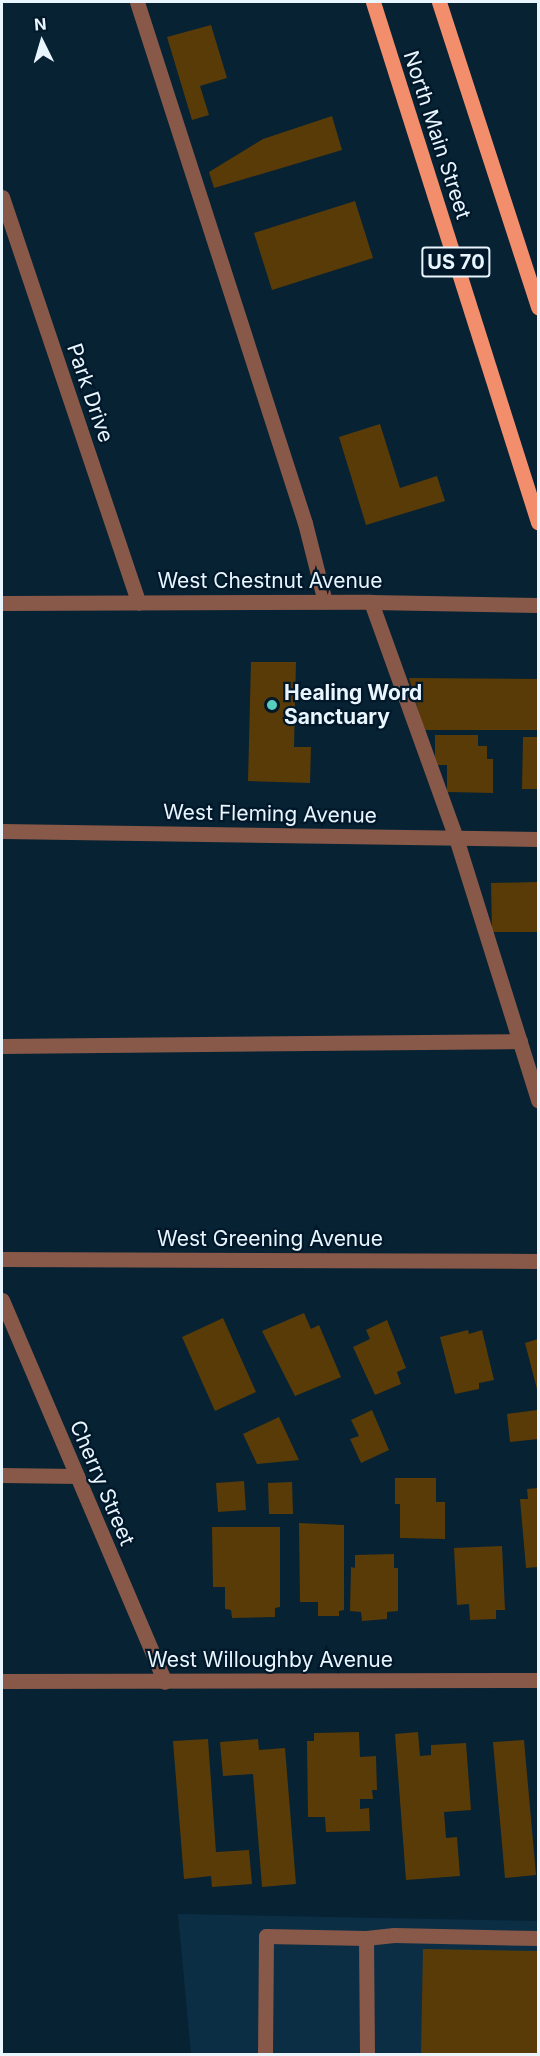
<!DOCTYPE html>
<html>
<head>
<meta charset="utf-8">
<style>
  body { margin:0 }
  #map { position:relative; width:540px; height:2056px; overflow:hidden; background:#072233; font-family:Inter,sans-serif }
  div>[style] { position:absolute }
  .built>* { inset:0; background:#0b2e44 }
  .building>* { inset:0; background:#593b07 }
  .lane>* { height:15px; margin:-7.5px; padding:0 7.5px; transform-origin:7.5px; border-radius:7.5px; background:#885848 }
  .street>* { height:15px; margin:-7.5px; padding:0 7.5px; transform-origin:7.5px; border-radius:7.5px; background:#885848 }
  .primary>* { height:15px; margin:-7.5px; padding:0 7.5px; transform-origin:7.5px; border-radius:7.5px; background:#f38e6d }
  .dots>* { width:16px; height:16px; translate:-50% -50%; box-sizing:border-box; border:3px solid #001829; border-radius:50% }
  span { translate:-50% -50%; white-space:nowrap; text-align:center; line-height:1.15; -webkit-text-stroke:4.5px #001829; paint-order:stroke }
  .shield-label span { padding:2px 4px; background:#001829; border:2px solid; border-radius:4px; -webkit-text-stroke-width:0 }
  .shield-label { font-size:20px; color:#e9f5ff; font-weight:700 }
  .street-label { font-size:21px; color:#e9f5ff }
  .poi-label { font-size:21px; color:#e9f5ff; font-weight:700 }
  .left { translate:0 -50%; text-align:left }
  .frame { position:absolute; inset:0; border:3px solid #e9f5ff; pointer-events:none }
  .north { position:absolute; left:12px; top:12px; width:60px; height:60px; -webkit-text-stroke:4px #001829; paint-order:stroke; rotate:355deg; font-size:16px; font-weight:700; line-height:24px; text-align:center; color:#e9f5ff }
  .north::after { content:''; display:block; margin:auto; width:21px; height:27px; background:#e9f5ff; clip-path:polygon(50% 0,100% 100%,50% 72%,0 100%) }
</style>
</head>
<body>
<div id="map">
  <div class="built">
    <div style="clip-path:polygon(178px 1914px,538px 1921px,538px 2054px,191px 2054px)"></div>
  </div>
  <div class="building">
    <div style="clip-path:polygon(211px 25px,227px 78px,200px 86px,209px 115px,192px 120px,167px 37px)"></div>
    <div style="clip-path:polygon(332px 116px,342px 150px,214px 188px,209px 172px,263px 139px)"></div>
    <div style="clip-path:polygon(355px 201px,373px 258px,272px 290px,254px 233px)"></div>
    <div style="clip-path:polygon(380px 424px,400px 488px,437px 476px,445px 501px,366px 525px,339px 437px)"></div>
    <div style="clip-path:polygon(251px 662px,296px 662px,294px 747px,311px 747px,310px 783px,248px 781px)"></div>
    <div style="clip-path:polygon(409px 678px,538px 679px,538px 730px,424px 730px)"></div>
    <div style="clip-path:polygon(435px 735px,478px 735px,478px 746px,487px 746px,487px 759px,493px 759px,493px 793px,447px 792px,447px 765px,435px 765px)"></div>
    <div style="clip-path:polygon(523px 737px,538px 737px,538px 789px,522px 789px)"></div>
    <div style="clip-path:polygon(538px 882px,538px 932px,492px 932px,491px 883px)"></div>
    <div style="clip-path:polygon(304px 1313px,311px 1329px,319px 1325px,341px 1377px,295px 1396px,262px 1331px)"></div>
    <div style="clip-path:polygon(223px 1318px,256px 1392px,215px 1411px,182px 1337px)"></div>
    <div style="clip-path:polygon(387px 1320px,406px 1368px,397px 1372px,401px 1384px,375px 1395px,353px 1347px,370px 1339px,366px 1330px)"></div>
    <div style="clip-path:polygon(468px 1330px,469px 1334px,482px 1330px,494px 1380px,479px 1383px,479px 1389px,455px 1394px,440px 1337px)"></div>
    <div style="clip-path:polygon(538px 1339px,538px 1393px,525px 1343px)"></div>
    <div style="clip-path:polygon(372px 1410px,389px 1450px,361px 1463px,350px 1439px,359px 1436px,351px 1420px)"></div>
    <div style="clip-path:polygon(538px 1410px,538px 1439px,510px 1442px,507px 1414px)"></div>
    <div style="clip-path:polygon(279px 1417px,299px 1460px,257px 1464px,243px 1434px)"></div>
    <div style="clip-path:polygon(395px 1478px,436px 1478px,436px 1502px,445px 1502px,445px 1539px,400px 1538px,400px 1504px,395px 1504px)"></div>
    <div style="clip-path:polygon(244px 1481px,246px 1510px,218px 1512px,216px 1483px)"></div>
    <div style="clip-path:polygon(292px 1482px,293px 1514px,269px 1514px,268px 1483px)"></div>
    <div style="clip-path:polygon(538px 1488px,538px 1567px,526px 1568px,520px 1499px,528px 1499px,527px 1489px)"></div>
    <div style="clip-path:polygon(299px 1523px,344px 1525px,344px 1610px,339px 1611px,339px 1616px,318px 1616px,318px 1602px,300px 1602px)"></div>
    <div style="clip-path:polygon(212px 1527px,280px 1527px,280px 1607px,275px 1608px,275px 1617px,232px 1618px,231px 1610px,225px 1609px,225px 1587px,213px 1587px)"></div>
    <div style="clip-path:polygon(502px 1546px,505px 1610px,496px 1610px,496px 1619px,470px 1620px,469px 1604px,457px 1605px,454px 1548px)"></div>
    <div style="clip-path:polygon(394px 1554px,394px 1568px,398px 1568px,398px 1611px,387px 1612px,387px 1619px,362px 1621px,361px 1612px,350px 1611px,351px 1567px,355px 1568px,355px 1555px)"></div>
    <div style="clip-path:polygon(359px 1732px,360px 1757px,376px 1756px,377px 1790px,372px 1790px,373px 1799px,360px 1799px,360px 1809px,369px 1808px,370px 1831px,326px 1832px,325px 1817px,308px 1817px,307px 1741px,314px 1741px,314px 1733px)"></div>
    <div style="clip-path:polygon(418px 1732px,420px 1756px,431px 1755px,431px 1745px,466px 1743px,471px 1810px,444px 1812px,446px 1838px,457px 1837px,460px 1876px,406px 1880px,395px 1734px)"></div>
    <div style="clip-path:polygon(208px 1739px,216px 1852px,249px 1850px,252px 1884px,212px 1887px,211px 1876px,184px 1879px,173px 1741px)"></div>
    <div style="clip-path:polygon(258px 1739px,259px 1750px,285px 1748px,296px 1884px,262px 1887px,253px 1774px,223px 1776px,220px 1742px)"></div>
    <div style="clip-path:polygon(524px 1740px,536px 1875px,505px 1878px,493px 1742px)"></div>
    <div style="clip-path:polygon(423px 1949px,538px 1951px,538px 2054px,421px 2054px)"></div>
  </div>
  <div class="lane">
    <div style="left:137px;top:2px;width:547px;rotate:72.13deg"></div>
    <div style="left:305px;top:523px;width:81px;rotate:75.8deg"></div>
    <div style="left:371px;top:602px;width:251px;rotate:70.2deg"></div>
    <div style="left:456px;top:838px;width:275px;rotate:72.6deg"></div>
    <div style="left:2px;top:1046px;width:518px;rotate:-0.55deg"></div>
    <div style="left:2px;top:1475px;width:75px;rotate:0.8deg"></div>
    <div style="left:366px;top:1938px;width:28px;rotate:-6deg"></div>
    <div style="left:394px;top:1935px;width:144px;rotate:1.2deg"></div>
    <div style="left:265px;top:2054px;width:118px;rotate:-89.5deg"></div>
    <div style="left:266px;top:1936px;width:100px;rotate:1.1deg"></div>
    <div style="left:366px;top:1938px;width:116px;rotate:89.5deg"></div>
  </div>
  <div class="street">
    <div style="left:2px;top:197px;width:428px;rotate:71.4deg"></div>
    <div style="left:2px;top:603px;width:369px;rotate:-0.2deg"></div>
    <div style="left:371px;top:602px;width:167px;rotate:1deg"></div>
    <div style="left:2px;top:831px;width:536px;rotate:0.86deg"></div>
    <div style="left:2px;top:1259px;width:536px;rotate:0.21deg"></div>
    <div style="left:2px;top:1300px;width:415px;rotate:66.9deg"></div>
    <div style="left:2px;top:1681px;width:536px;rotate:-0.11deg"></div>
  </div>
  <div class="primary">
    <div style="left:373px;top:2px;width:546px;rotate:72.4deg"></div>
    <div style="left:439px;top:2px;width:321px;rotate:72deg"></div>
  </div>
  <div class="dots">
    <div style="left:272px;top:705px;background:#58cec0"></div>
  </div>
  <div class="shield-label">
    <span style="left:456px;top:262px">US 70</span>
  </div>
  <div class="street-label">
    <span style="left:437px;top:135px;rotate:72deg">North Main Street</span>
    <span style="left:90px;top:393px;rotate:71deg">Park Drive</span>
    <span style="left:270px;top:581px">West Chestnut Avenue</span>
    <span style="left:270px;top:814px;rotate:1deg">West Fleming Avenue</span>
    <span style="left:270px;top:1239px">West Greening Avenue</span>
    <span style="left:102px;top:1483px;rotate:67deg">Cherry Street</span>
    <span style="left:270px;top:1660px">West Willoughby Avenue</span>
  </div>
  <div class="poi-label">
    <span class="left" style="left:284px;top:705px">Healing Word<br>Sanctuary</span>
  </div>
  <div class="frame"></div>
  <div class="north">N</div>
</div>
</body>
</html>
